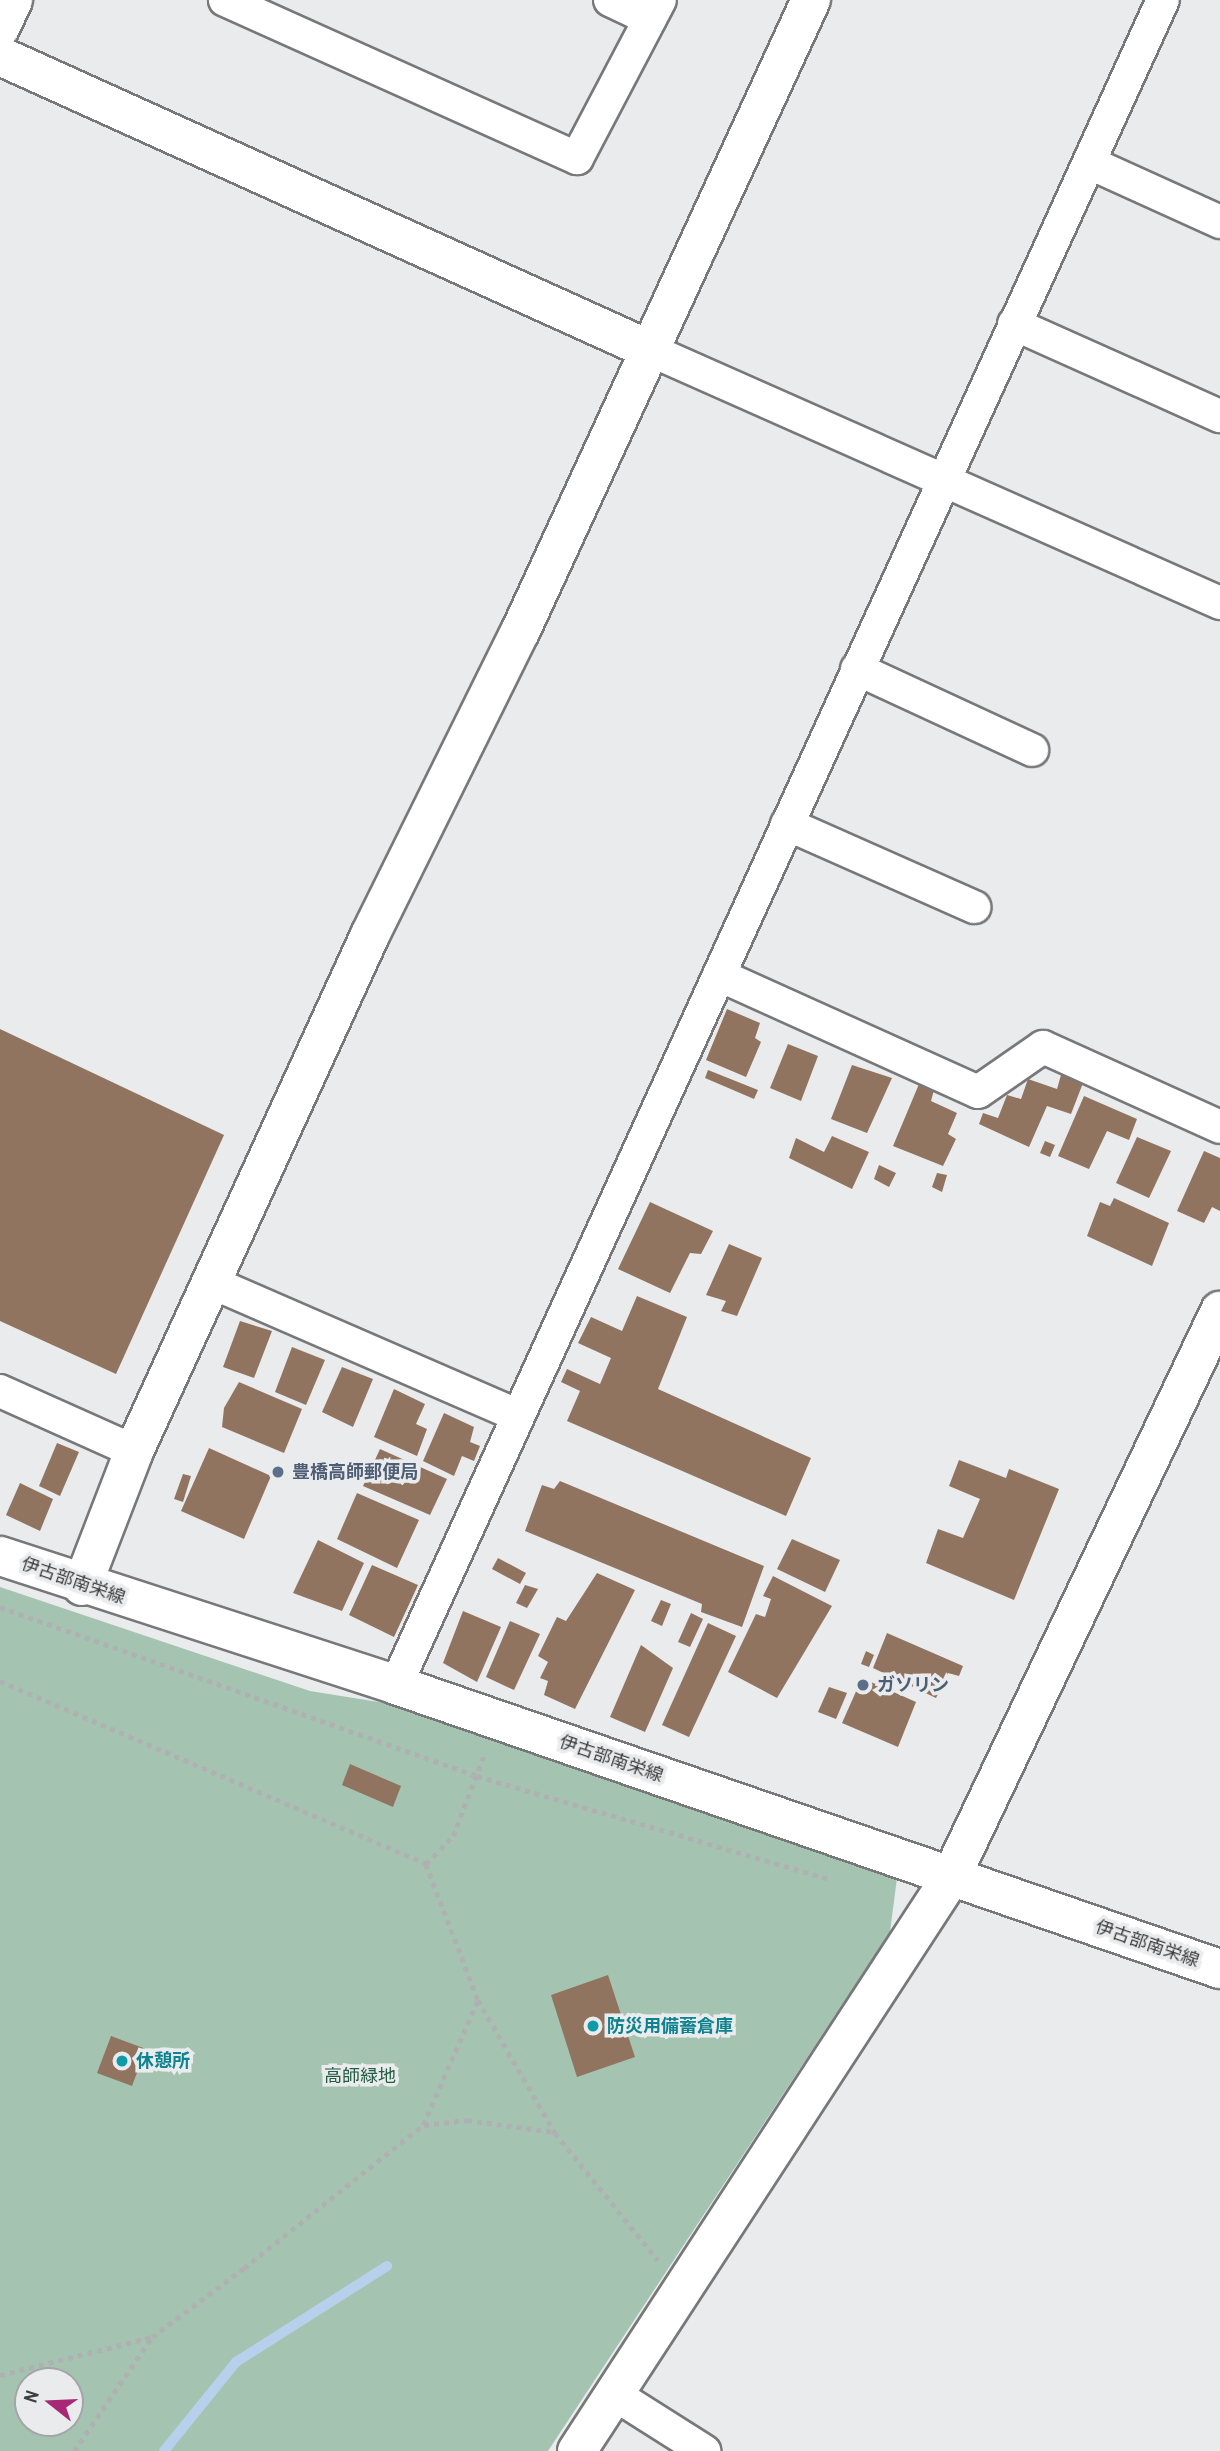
<!DOCTYPE html>
<html>
<head>
<meta charset="utf-8">
<style>
  body { margin:0 }
  #map { position:relative; width:1220px; height:2451px; overflow:hidden; background:#eaebed; font-family:"Archivo Narrow","Noto Sans JP",sans-serif }
  div>[style] { position:absolute }
  .green>* { inset:0; background:#a4c4b1 }
  .stream>* { height:10px; margin:-5px; padding:0 5px; transform-origin:5px; border-radius:5px; background:#b7d0eb }
  .building>* { inset:0; background:#917460 }
  .path>* { height:4.5px; margin-top:-2.25px; transform-origin:0; background:repeating-linear-gradient(90deg,#afb0b2 0 5px,transparent 0 10px) }
  .roads { filter:drop-shadow(2px 0 #78787a) drop-shadow(-2px 0 #78787a) drop-shadow(0 2px #78787a) drop-shadow(0 -2px #78787a) }
  .minor>* { height:32px; margin:-16px; padding:0 16px; transform-origin:16px; border-radius:16px; background:#fff }
  .tertiary>* { height:38px; margin:-19px; padding:0 19px; transform-origin:19px; border-radius:19px; background:#fff }
  .secondary>* { height:38px; margin:-19px; padding:0 19px; transform-origin:19px; border-radius:19px; background:#fff }
  .dots>* { width:19px; height:19px; translate:-50% -50%; box-sizing:border-box; border:4px solid #eaebed; border-radius:50% }
  span { translate:-50% -50%; white-space:nowrap; text-align:center; line-height:1.15; -webkit-text-stroke:7px #eaebed; paint-order:stroke }
  .service-label { font-size:18px; color:#4e5e75; font-weight:700 }
  .left { translate:0 -50%; text-align:left }
  .street-label { font-size:18px; color:#3c3d3d }
  .culture-label { font-size:18px; color:#0d838f; font-weight:700 }
  .park-label { font-size:18px; color:#235d42 }
  .north { position:absolute; left:14px; top:2367px; width:70px; height:70px; box-sizing:border-box; background:#eaebed; border:2px solid #a4a5a7; border-radius:50%; rotate:288deg; font-size:19px; font-weight:700; line-height:28px; text-align:center; color:#3c3d3d }
  .north::after { content:''; display:block; margin:auto; width:24px; height:32px; background:#a82876; clip-path:polygon(50% 0,100% 100%,50% 72%,0 100%) }
</style>
</head>
<body>
<div id="map">
  <div class="green">
    <div style="clip-path:polygon(evenodd,0 1587px,310px 1691px,391px 1704px,897px 1878px,890px 1932px,548px 2451px,0 2451px,0 1587px,28px 2381px,70px 2381px,70px 2423px,28px 2423px,28px 2381px)"></div>
  </div>
  <div class="stream">
    <div style="left:164px;top:2451px;width:114px;rotate:-51deg"></div>
    <div style="left:236px;top:2362px;width:179px;rotate:-32.4deg"></div>
  </div>
  <div class="building">
    <div style="clip-path:polygon(727px 1009px,760px 1023px,755px 1038px,761px 1042px,746px 1077px,706px 1060px)"></div>
    <div style="clip-path:polygon(0 1029px,224px 1135px,116px 1374px,0 1321px)"></div>
    <div style="clip-path:polygon(788px 1044px,818px 1056px,801px 1101px,770px 1088px)"></div>
    <div style="clip-path:polygon(852px 1065px,892px 1078px,867px 1133px,831px 1119px)"></div>
    <div style="clip-path:polygon(708px 1070px,758px 1090px,754px 1099px,705px 1078px)"></div>
    <div style="clip-path:polygon(1061px 1075px,1083px 1083px,1071px 1114px,1047px 1106px,1029px 1147px,979px 1124px,983px 1113px,998px 1118px,1007px 1095px,1021px 1099px,1028px 1079px,1057px 1089px)"></div>
    <div style="clip-path:polygon(919px 1084px,934px 1090px,931px 1101px,957px 1113px,948px 1134px,956px 1139px,943px 1166px,893px 1146px)"></div>
    <div style="clip-path:polygon(1084px 1096px,1137px 1119px,1129px 1140px,1107px 1131px,1089px 1169px,1058px 1156px)"></div>
    <div style="clip-path:polygon(832px 1136px,869px 1152px,852px 1189px,789px 1158px,796px 1138px,824px 1152px)"></div>
    <div style="clip-path:polygon(1137px 1137px,1171px 1151px,1149px 1198px,1116px 1183px)"></div>
    <div style="clip-path:polygon(1045px 1141px,1055px 1145px,1050px 1157px,1040px 1153px)"></div>
    <div style="clip-path:polygon(1204px 1151px,1220px 1158px,1220px 1211px,1212px 1207px,1204px 1223px,1177px 1211px)"></div>
    <div style="clip-path:polygon(879px 1165px,896px 1173px,889px 1187px,874px 1179px)"></div>
    <div style="clip-path:polygon(937px 1173px,947px 1175px,942px 1192px,932px 1187px)"></div>
    <div style="clip-path:polygon(1114px 1198px,1169px 1223px,1152px 1266px,1087px 1236px,1100px 1202px,1110px 1206px)"></div>
    <div style="clip-path:polygon(650px 1202px,713px 1231px,701px 1254px,690px 1253px,670px 1293px,618px 1269px)"></div>
    <div style="clip-path:polygon(729px 1244px,762px 1258px,737px 1316px,721px 1311px,726px 1301px,706px 1295px)"></div>
    <div style="clip-path:polygon(637px 1296px,687px 1317px,658px 1389px,811px 1458px,786px 1516px,567px 1421px,580px 1391px,561px 1382px,567px 1369px,600px 1384px,611px 1358px,578px 1343px,591px 1317px,622px 1331px)"></div>
    <div style="clip-path:polygon(240px 1321px,272px 1331px,254px 1378px,223px 1367px)"></div>
    <div style="clip-path:polygon(292px 1347px,325px 1360px,306px 1405px,275px 1392px)"></div>
    <div style="clip-path:polygon(342px 1367px,373px 1379px,353px 1427px,322px 1412px)"></div>
    <div style="clip-path:polygon(239px 1382px,302px 1409px,284px 1453px,222px 1427px,224px 1408px)"></div>
    <div style="clip-path:polygon(394px 1389px,425px 1404px,416px 1424px,427px 1429px,417px 1456px,374px 1437px)"></div>
    <div style="clip-path:polygon(444px 1413px,474px 1427px,470px 1442px,480px 1446px,474px 1461px,462px 1456px,454px 1476px,423px 1461px)"></div>
    <div style="clip-path:polygon(57px 1443px,79px 1452px,60px 1496px,39px 1486px)"></div>
    <div style="clip-path:polygon(209px 1448px,271px 1476px,244px 1539px,181px 1511px)"></div>
    <div style="clip-path:polygon(380px 1449px,447px 1479px,430px 1515px,363px 1486px)"></div>
    <div style="clip-path:polygon(959px 1460px,1006px 1478px,1009px 1469px,1059px 1489px,1014px 1600px,926px 1563px,938px 1529px,963px 1538px,980px 1499px,949px 1486px)"></div>
    <div style="clip-path:polygon(183px 1474px,191px 1476px,183px 1502px,174px 1499px)"></div>
    <div style="clip-path:polygon(560px 1481px,764px 1566px,742px 1627px,701px 1612px,702px 1604px,525px 1531px,542px 1485px,554px 1489px)"></div>
    <div style="clip-path:polygon(20px 1483px,53px 1499px,40px 1531px,6px 1515px)"></div>
    <div style="clip-path:polygon(357px 1493px,419px 1520px,397px 1568px,337px 1539px)"></div>
    <div style="clip-path:polygon(792px 1539px,840px 1560px,825px 1592px,777px 1569px)"></div>
    <div style="clip-path:polygon(318px 1540px,364px 1563px,342px 1611px,293px 1593px)"></div>
    <div style="clip-path:polygon(498px 1558px,526px 1573px,520px 1584px,492px 1569px)"></div>
    <div style="clip-path:polygon(372px 1565px,418px 1585px,394px 1637px,349px 1615px)"></div>
    <div style="clip-path:polygon(597px 1573px,635px 1590px,575px 1709px,544px 1695px,548px 1681px,540px 1678px,548px 1662px,538px 1656px,557px 1617px,566px 1621px)"></div>
    <div style="clip-path:polygon(773px 1576px,832px 1606px,777px 1698px,728px 1672px,756px 1614px,765px 1617px,771px 1599px,763px 1596px)"></div>
    <div style="clip-path:polygon(525px 1585px,538px 1589px,527px 1608px,516px 1603px)"></div>
    <div style="clip-path:polygon(661px 1600px,671px 1604px,662px 1626px,651px 1621px)"></div>
    <div style="clip-path:polygon(463px 1611px,501px 1627px,477px 1682px,443px 1663px)"></div>
    <div style="clip-path:polygon(691px 1613px,703px 1619px,690px 1647px,678px 1642px)"></div>
    <div style="clip-path:polygon(510px 1621px,540px 1634px,514px 1690px,486px 1677px)"></div>
    <div style="clip-path:polygon(708px 1623px,736px 1636px,689px 1737px,662px 1725px)"></div>
    <div style="clip-path:polygon(887px 1633px,963px 1666px,959px 1676px,948px 1673px,936px 1698px,873px 1668px)"></div>
    <div style="clip-path:polygon(641px 1645px,673px 1668px,645px 1732px,610px 1717px)"></div>
    <div style="clip-path:polygon(866px 1651px,874px 1655px,869px 1667px,861px 1664px)"></div>
    <div style="clip-path:polygon(862px 1678px,916px 1702px,898px 1747px,842px 1723px)"></div>
    <div style="clip-path:polygon(829px 1687px,847px 1693px,836px 1719px,818px 1712px)"></div>
    <div style="clip-path:polygon(350px 1764px,401px 1786px,393px 1807px,342px 1785px)"></div>
    <div style="clip-path:polygon(608px 1975px,635px 2057px,577px 2077px,551px 1995px)"></div>
    <div style="clip-path:polygon(111px 2036px,146px 2049px,132px 2086px,97px 2073px)"></div>
  </div>
  <div class="path">
    <div style="left:0;top:1607px;width:506px;rotate:19.51deg"></div>
    <div style="left:477px;top:1776px;width:368px;rotate:16.3deg"></div>
    <div style="left:0;top:1681px;width:464px;rotate:23.2deg"></div>
    <div style="left:426px;top:1864px;width:146px;rotate:69.1deg"></div>
    <div style="left:478px;top:2000px;width:154px;rotate:59.9deg"></div>
    <div style="left:555px;top:2133px;width:164px;rotate:51deg"></div>
    <div style="left:426px;top:1864px;width:39px;rotate:-46deg"></div>
    <div style="left:453px;top:1836px;width:87px;rotate:-69.1deg"></div>
    <div style="left:424px;top:2125px;width:43px;rotate:-6.6deg"></div>
    <div style="left:467px;top:2120px;width:88px;rotate:7.9deg"></div>
    <div style="left:0;top:2375px;width:157px;rotate:-14deg"></div>
    <div style="left:152px;top:2337px;width:115px;rotate:-36.9deg"></div>
    <div style="left:244px;top:2268px;width:229px;rotate:-38.6deg"></div>
    <div style="left:423px;top:2125px;width:137px;rotate:-66.3deg"></div>
    <div style="left:74px;top:2451px;width:138px;rotate:-55.6deg"></div>
  </div>
  <div class="roads">
    <div class="minor">
      <div style="left:225px;top:0;width:386px;rotate:24.2deg"></div>
      <div style="left:577px;top:158px;width:178px;rotate:-62.3deg"></div>
      <div style="left:610px;top:0;width:44px;rotate:25.4deg"></div>
      <div style="left:1090px;top:163px;width:143px;rotate:24.4deg"></div>
      <div style="left:1014px;top:324px;width:226px;rotate:24.1deg"></div>
      <div style="left:650px;top:350px;width:624px;rotate:23.93deg"></div>
      <div style="left:857px;top:669px;width:193px;rotate:24.8deg"></div>
      <div style="left:787px;top:824px;width:205px;rotate:23.9deg"></div>
      <div style="left:719px;top:975px;width:284px;rotate:24.3deg"></div>
      <div style="left:978px;top:1092px;width:79px;rotate:-34.7deg"></div>
      <div style="left:1043px;top:1047px;width:194px;rotate:24.3deg"></div>
      <div style="left:213px;top:1283px;width:328px;rotate:23.5deg"></div>
      <div style="left:0;top:1391px;width:147px;rotate:24.1deg"></div>
      <div style="left:396px;top:1685px;width:1851px;rotate:-65.53deg"></div>
      <div style="left:614px;top:2394px;width:107px;rotate:32.3deg"></div>
    </div>
    <div class="tertiary">
      <div style="left:0;top:28px;width:31px;rotate:-65deg"></div>
      <div style="left:0;top:56px;width:713px;rotate:24.34deg"></div>
      <div style="left:82px;top:1586px;width:145px;rotate:-68.9deg"></div>
      <div style="left:134px;top:1451px;width:567px;rotate:-65.42deg"></div>
      <div style="left:370px;top:935px;width:338px;rotate:-63.7deg"></div>
      <div style="left:520px;top:632px;width:696px;rotate:-65.28deg"></div>
      <div style="left:577px;top:2451px;width:685px;rotate:-56.91deg"></div>
      <div style="left:951px;top:1877px;width:627px;rotate:-64.58deg"></div>
    </div>
    <div class="secondary">
      <div style="left:0;top:1556px;width:416px;rotate:18deg"></div>
      <div style="left:396px;top:1685px;width:872px;rotate:19.02deg"></div>
    </div>
  </div>
  <div class="dots">
    <div style="left:278px;top:1472px;background:#5c6f8a"></div>
    <div style="left:863px;top:1685px;background:#5c6f8a"></div>
    <div style="left:593px;top:2026px;background:#0f9aa8"></div>
    <div style="left:122px;top:2061px;background:#0f9aa8"></div>
  </div>
  <div class="service-label">
    <span class="left" style="left:292px;top:1472px">豊橋高師郵便局</span>
    <span class="left" style="left:877px;top:1685px">ガソリン</span>
  </div>
  <div class="street-label">
    <span style="left:73px;top:1581px;rotate:19deg">伊古部南栄線</span>
    <span style="left:611px;top:1759px;rotate:19deg">伊古部南栄線</span>
    <span style="left:1147px;top:1944px;rotate:19deg">伊古部南栄線</span>
  </div>
  <div class="culture-label">
    <span class="left" style="left:607px;top:2026px">防災用備蓄倉庫</span>
    <span class="left" style="left:136px;top:2061px">休憩所</span>
  </div>
  <div class="park-label">
    <span style="left:360px;top:2076px">高師緑地</span>
  </div>
  <div class="north">N</div>
</div>
</body>
</html>
